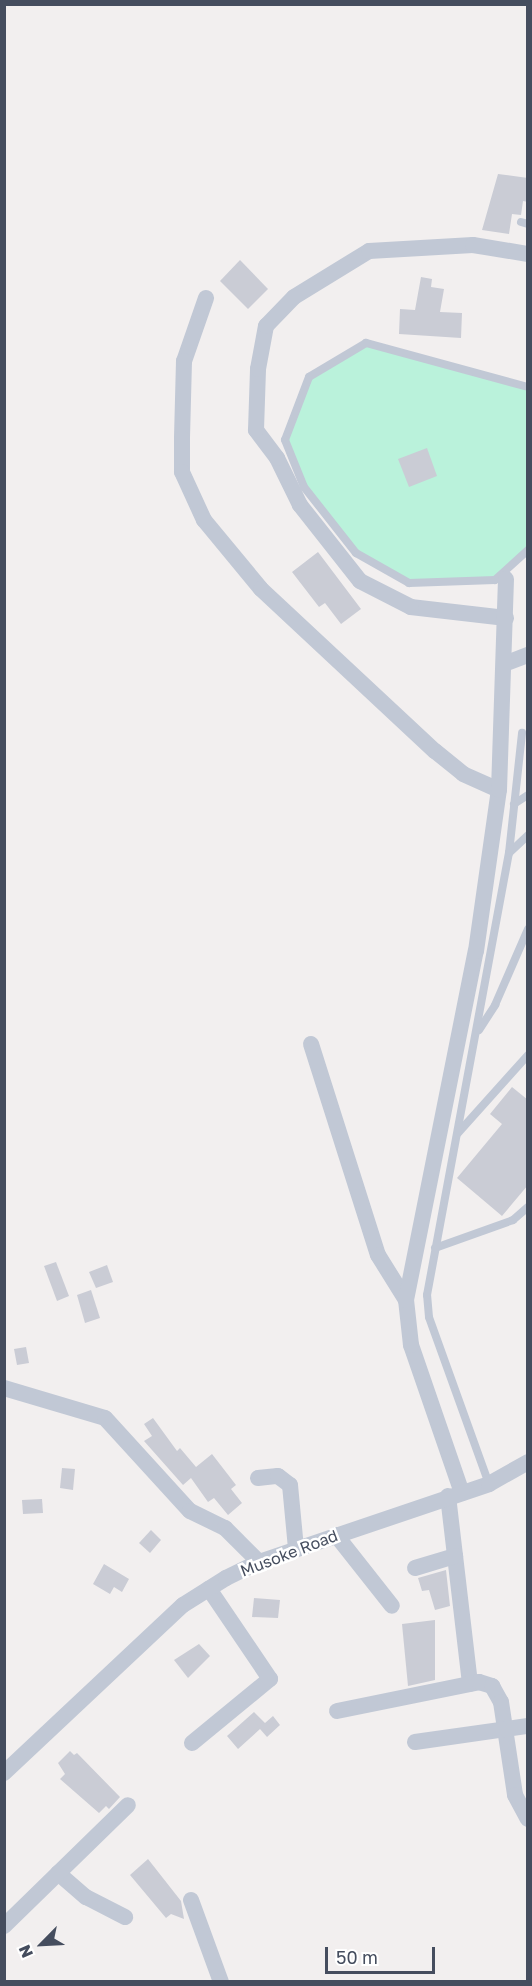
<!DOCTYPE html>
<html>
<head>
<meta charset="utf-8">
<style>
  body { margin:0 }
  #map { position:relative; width:532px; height:1986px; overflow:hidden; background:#f2efef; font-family:"Golos Text",sans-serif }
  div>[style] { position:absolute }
  .green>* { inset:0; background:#baf2db }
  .building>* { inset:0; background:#caccd5 }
  .lane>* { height:8px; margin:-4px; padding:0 4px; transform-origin:4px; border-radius:4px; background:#c1c8d5 }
  .street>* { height:16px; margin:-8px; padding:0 8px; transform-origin:8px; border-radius:8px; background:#c1c8d5 }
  span { translate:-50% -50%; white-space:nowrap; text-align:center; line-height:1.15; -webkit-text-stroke:5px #fff; paint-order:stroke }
  .street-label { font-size:16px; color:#454d5e }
  .frame { position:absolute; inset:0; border:6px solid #454d5e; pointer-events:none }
  .north { position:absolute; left:12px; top:1914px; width:60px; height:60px; -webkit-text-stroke:4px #fff; paint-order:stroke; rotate:246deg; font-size:16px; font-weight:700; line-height:24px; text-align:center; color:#454d5e }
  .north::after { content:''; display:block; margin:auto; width:21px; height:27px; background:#454d5e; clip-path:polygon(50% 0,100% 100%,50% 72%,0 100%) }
  .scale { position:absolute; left:325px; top:1947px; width:110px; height:27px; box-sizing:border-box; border:3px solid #454d5e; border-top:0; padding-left:8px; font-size:18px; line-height:21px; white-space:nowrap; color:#454d5e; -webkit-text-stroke:4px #fff; paint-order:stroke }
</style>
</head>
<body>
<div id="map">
  <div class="green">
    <div style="clip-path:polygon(366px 343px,527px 387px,527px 550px,495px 580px,409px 583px,356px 553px,304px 487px,285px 440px,309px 377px)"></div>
  </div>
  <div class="building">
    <div style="clip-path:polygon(498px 174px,528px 178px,528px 202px,523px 201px,521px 215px,512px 214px,509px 234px,482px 230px)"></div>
    <div style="clip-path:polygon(240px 260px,268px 289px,248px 309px,220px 281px)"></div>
    <div style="clip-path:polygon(421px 277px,432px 279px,431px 287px,444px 289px,440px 312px,462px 313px,461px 338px,399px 334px,400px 309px,415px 310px)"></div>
    <div style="clip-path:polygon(427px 448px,437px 476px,409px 487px,398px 459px)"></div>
    <div style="clip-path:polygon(318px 552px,361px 609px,341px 624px,325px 603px,319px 607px,292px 572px)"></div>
    <div style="clip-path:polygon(512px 1087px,528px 1100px,528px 1185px,502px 1216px,457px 1178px,502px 1124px,490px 1114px)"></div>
    <div style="clip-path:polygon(56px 1262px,69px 1296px,57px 1301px,44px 1266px)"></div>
    <div style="clip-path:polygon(107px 1265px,113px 1282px,96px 1288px,89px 1272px)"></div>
    <div style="clip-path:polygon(91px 1290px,100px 1318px,85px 1323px,77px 1295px)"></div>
    <div style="clip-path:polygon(26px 1347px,29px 1363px,17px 1365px,14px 1349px)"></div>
    <div style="clip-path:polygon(153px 1418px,177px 1451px,180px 1448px,196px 1467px,212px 1454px,236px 1485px,231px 1489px,242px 1503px,228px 1515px,214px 1498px,208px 1502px,191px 1478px,183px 1485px,144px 1441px,152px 1436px,144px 1424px)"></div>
    <div style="clip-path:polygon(62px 1468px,75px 1469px,73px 1490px,60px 1488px)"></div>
    <div style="clip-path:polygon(42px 1499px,43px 1513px,23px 1514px,22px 1500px)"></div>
    <div style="clip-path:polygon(151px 1530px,161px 1540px,150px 1553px,139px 1543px)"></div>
    <div style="clip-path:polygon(104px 1564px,129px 1579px,122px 1592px,114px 1587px,110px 1594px,93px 1584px)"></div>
    <div style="clip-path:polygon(446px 1570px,450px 1606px,435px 1610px,429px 1590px,422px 1591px,418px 1578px)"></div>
    <div style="clip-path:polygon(254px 1598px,280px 1600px,278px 1618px,252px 1617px)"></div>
    <div style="clip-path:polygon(435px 1620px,435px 1680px,408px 1686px,402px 1624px)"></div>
    <div style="clip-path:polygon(199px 1644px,210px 1656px,188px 1678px,174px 1660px)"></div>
    <div style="clip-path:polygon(254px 1712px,265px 1723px,273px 1716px,280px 1725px,267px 1737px,260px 1729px,238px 1749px,227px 1736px)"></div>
    <div style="clip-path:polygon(70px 1751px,74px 1755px,77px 1753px,120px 1797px,109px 1809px,106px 1806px,99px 1813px,60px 1779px,65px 1774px,58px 1763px)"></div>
    <div style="clip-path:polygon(148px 1859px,181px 1901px,184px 1919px,171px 1914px,166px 1918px,130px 1875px)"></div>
  </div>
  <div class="lane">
    <div style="left:521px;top:222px;width:7px;rotate:16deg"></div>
    <div style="left:528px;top:387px;width:168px;rotate:-164.8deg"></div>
    <div style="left:366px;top:343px;width:66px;rotate:149.2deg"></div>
    <div style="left:309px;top:377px;width:67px;rotate:110.9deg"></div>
    <div style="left:285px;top:440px;width:51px;rotate:68deg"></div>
    <div style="left:304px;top:487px;width:84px;rotate:51.8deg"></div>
    <div style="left:356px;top:553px;width:61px;rotate:29.5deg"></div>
    <div style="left:409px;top:583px;width:86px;rotate:-2deg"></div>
    <div style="left:495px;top:580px;width:45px;rotate:-42.3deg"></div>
    <div style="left:514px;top:804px;width:17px;rotate:-33deg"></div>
    <div style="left:510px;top:852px;width:25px;rotate:-43deg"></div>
    <div style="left:479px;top:1030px;width:30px;rotate:-57deg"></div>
    <div style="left:495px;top:1005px;width:83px;rotate:-66.5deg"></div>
    <div style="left:458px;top:1133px;width:105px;rotate:-48.1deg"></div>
    <div style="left:435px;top:1248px;width:83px;rotate:-19.7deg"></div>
    <div style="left:513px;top:1220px;width:20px;rotate:-41deg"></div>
    <div style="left:489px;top:1484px;width:177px;rotate:-109.8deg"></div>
    <div style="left:429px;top:1317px;width:22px;rotate:-95deg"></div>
    <div style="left:427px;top:1295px;width:450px;rotate:-79.5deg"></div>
    <div style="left:509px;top:853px;width:121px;rotate:-83.8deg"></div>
  </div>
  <div class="street">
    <div style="left:206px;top:298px;width:67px;rotate:109.2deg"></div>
    <div style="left:184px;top:361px;width:78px;rotate:91.5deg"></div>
    <div style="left:182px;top:439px;width:33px;rotate:90deg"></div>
    <div style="left:182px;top:472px;width:53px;rotate:65.4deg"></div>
    <div style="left:204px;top:520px;width:89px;rotate:50.4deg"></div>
    <div style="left:261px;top:589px;width:238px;rotate:43deg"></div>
    <div style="left:435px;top:751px;width:36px;rotate:39deg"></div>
    <div style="left:463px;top:774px;width:39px;rotate:24deg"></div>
    <div style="left:506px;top:618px;width:96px;rotate:-173.4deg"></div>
    <div style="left:411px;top:607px;width:57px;rotate:-153deg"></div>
    <div style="left:360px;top:581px;width:97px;rotate:-128.3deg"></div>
    <div style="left:300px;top:505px;width:52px;rotate:-116.1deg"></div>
    <div style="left:277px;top:458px;width:35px;rotate:-127deg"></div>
    <div style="left:256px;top:430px;width:61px;rotate:-88.1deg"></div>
    <div style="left:258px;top:369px;width:44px;rotate:-79.5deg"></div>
    <div style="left:266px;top:326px;width:40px;rotate:-46deg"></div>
    <div style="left:294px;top:297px;width:88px;rotate:-31.5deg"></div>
    <div style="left:369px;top:251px;width:104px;rotate:-3.3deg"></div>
    <div style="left:473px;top:245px;width:56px;rotate:9.3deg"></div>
    <div style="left:504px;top:664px;width:26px;rotate:-21deg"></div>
    <div style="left:311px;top:1044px;width:221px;rotate:72.4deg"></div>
    <div style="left:378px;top:1255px;width:53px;rotate:58.1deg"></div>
    <div style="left:4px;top:1388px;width:105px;rotate:16.5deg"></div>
    <div style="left:105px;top:1418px;width:126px;rotate:47.6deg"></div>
    <div style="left:190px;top:1511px;width:39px;rotate:26deg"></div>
    <div style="left:225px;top:1528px;width:48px;rotate:45deg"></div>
    <div style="left:258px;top:1478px;width:20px;rotate:-6deg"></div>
    <div style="left:278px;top:1476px;width:15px;rotate:37deg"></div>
    <div style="left:290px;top:1485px;width:63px;rotate:84.6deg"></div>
    <div style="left:462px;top:1493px;width:157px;rotate:-109deg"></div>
    <div style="left:411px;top:1345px;width:45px;rotate:-96.3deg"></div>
    <div style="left:406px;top:1300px;width:356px;rotate:-78.7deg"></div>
    <div style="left:476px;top:951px;width:163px;rotate:-81.9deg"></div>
    <div style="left:499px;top:790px;width:211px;rotate:-88.1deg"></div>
    <div style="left:448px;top:1496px;width:189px;rotate:83.3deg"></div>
    <div style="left:336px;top:1535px;width:90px;rotate:51.7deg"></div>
    <div style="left:415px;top:1568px;width:42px;rotate:-16.7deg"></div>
    <div style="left:337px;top:1711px;width:145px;rotate:-11.5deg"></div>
    <div style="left:479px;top:1682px;width:14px;rotate:17deg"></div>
    <div style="left:492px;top:1686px;width:18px;rotate:61deg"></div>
    <div style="left:501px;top:1702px;width:94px;rotate:81.4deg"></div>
    <div style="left:515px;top:1795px;width:27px;rotate:62deg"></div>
    <div style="left:415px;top:1742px;width:114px;rotate:-8.1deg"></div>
    <div style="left:192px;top:1743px;width:101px;rotate:-39.4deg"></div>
    <div style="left:270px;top:1679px;width:109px;rotate:-124.1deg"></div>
    <div style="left:4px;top:1773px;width:245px;rotate:-43.2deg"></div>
    <div style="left:183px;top:1605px;width:51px;rotate:-32.1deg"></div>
    <div style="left:226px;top:1578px;width:37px;rotate:-26deg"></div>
    <div style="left:259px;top:1562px;width:243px;rotate:-18.7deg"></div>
    <div style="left:489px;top:1484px;width:45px;rotate:-29.4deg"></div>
    <div style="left:58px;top:1873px;width:37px;rotate:41deg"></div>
    <div style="left:86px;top:1897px;width:44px;rotate:27.1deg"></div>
    <div style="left:191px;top:1900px;width:87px;rotate:69.9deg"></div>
    <div style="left:4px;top:1926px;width:173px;rotate:-44.3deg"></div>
  </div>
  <div class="street-label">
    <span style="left:289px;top:1553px;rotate:-21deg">Musoke Road</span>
  </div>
  <div class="frame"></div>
  <div class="north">N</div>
  <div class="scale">50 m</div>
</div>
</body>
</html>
